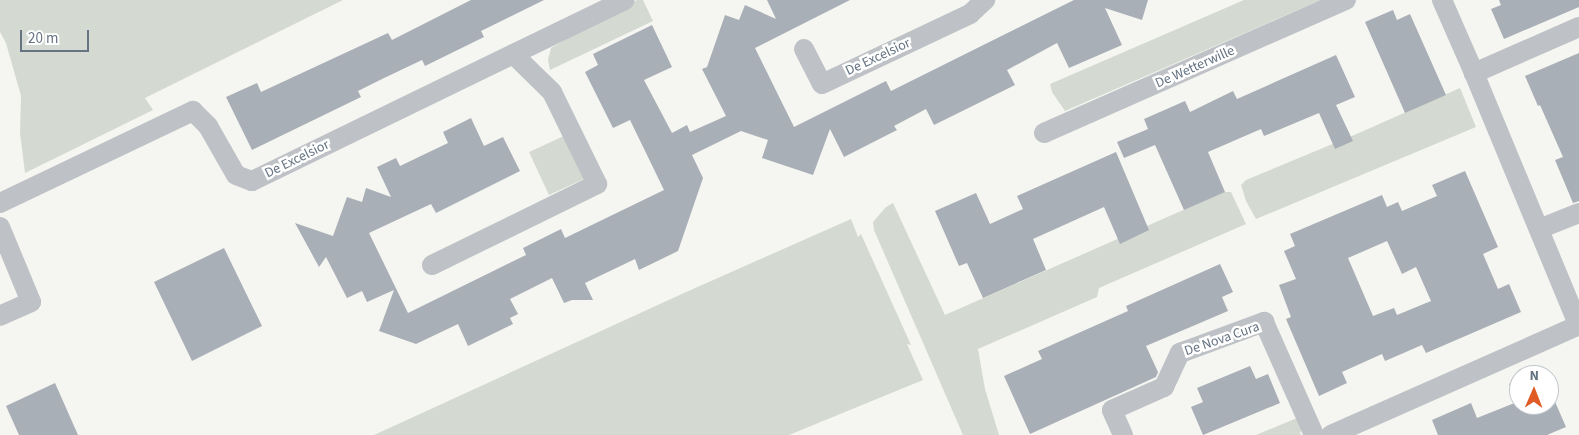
<!DOCTYPE html>
<html>
<head>
<meta charset="utf-8">
<style>
  body { margin:0 }
  #map { position:relative; width:1579px; height:435px; overflow:hidden; background:#f5f5f1; font-family:"Source Sans 3",sans-serif }
  div>[style] { position:absolute }
  .green>* { inset:0; background:#d4dad1 }
  .building>* { inset:0; background:#a9afb6 }
  .minor>* { height:20px; margin:-10px; padding:0 10px; transform-origin:10px; border-radius:10px; background:#bec1c5 }
  span { translate:-50% -50%; white-space:nowrap; text-align:center; line-height:1.15; -webkit-text-stroke:5px #fff; paint-order:stroke }
  .street-label { font-size:14px; color:#657382 }
  .north { position:absolute; left:1509px; top:365px; width:50px; height:50px; box-sizing:border-box; background:#fff; border:1px solid #c1c7cd; border-radius:50%; rotate:1deg; font-size:14px; font-weight:700; line-height:20px; text-align:center; color:#657382 }
  .north::after { content:''; display:block; margin:auto; width:18px; height:22px; background:#df5c27; clip-path:polygon(50% 0,100% 100%,50% 72%,0 100%) }
  .scale { position:absolute; left:20px; top:30px; width:69px; height:22px; box-sizing:border-box; border:2px solid #657382; border-top:0; padding-left:6px; font-size:15px; line-height:18px; white-space:nowrap; color:#657382; -webkit-text-stroke:4px #fff; paint-order:stroke }
</style>
</head>
<body>
<div id="map">
  <div class="green">
    <div style="clip-path:polygon(0 0,343px 0,145px 98px,153px 110px,25px 173px,20px 133px,21px 96px,6px 43px,0 32px)"></div>
    <div style="clip-path:polygon(637px 0,643px 0,653px 21px,550px 70px,548px 60px,551px 48px,616px 10px)"></div>
    <div style="clip-path:polygon(1244px 0,1321px 0,1065px 111px,1052px 92px,1050px 84px)"></div>
    <div style="clip-path:polygon(1460px 88px,1476px 127px,1256px 219px,1246px 201px,1241px 185px,1246px 180px,1359px 133px)"></div>
    <div style="clip-path:polygon(566px 135px,586px 178px,549px 195px,529px 152px)"></div>
    <div style="clip-path:polygon(1224px 192px,1231px 192px,1246px 224px,1099px 288px,1097px 297px,978px 349px,985px 389px,999px 435px,963px 435px,874px 230px,873px 222px,886px 207px,893px 203px,945px 315px)"></div>
    <div style="clip-path:polygon(851px 219px,858px 237px,861px 234px,911px 345px,907px 344px,923px 380px,789px 435px,374px 435px,684px 293px)"></div>
    <div style="clip-path:polygon(1297px 418px,1303px 430px,1300px 432px,1301px 435px,1256px 435px)"></div>
  </div>
  <div class="building">
    <div style="clip-path:polygon(471px 0,544px 0,481px 31px,484px 37px,425px 66px,422px 60px,382px 79px,358px 91px,361px 97px,252px 150px,226px 97px,257px 83px,261px 92px,388px 33px,392px 40px)"></div>
    <div style="clip-path:polygon(767px 0,850px 0,755px 48px,794px 127px,886px 81px,891px 91px,1074px 0,1148px 0,1142px 20px,1105px 8px,1122px 45px,1069px 68px,1057px 43px,1007px 70px,1015px 85px,934px 125px,926px 109px,894px 126px,897px 130px,844px 157px,830px 129px,813px 175px,762px 158px,768px 140px,741px 131px,692px 155px,703px 178px,678px 251px,639px 270px,635px 259px,585px 283px,593px 300px,572px 300px,564px 303px,552px 278px,510px 299px,518px 314px,510px 318px,513px 324px,468px 346px,458px 324px,416px 344px,379px 331px,394px 290px,367px 302px,362px 291px,347px 298px,326px 257px,319px 267px,295px 223px,333px 236px,347px 197px,362px 202px,366px 188px,391px 197px,377px 167px,396px 158px,400px 166px,448px 143px,443px 132px,471px 118px,484px 146px,503px 137px,520px 171px,436px 213px,431px 204px,369px 233px,408px 313px,526px 255px,523px 248px,561px 229px,565px 238px,664px 190px,630px 120px,613px 128px,585px 72px,598px 65px,593px 54px,652px 25px,672px 67px,644px 80px,672px 133px,687px 125px,690px 132px,726px 116px,702px 69px,707px 67px,725px 15px,739px 20px,745px 5px,776px 19px)"></div>
    <div style="clip-path:polygon(1499px 0,1579px 0,1579px 7px,1504px 39px,1491px 9px,1501px 5px)"></div>
    <div style="clip-path:polygon(1393px 10px,1397px 20px,1410px 14px,1446px 95px,1405px 113px,1365px 22px)"></div>
    <div style="clip-path:polygon(1579px 53px,1579px 201px,1573px 203px,1555px 160px,1563px 157px,1540px 105px,1538px 106px,1525px 76px)"></div>
    <div style="clip-path:polygon(1336px 55px,1355px 97px,1336px 105px,1353px 141px,1335px 149px,1319px 113px,1264px 136px,1261px 129px,1208px 152px,1225px 192px,1184px 210px,1155px 145px,1124px 158px,1117px 142px,1148px 129px,1144px 119px,1185px 101px,1190px 112px,1233px 91px,1237px 99px)"></div>
    <div style="clip-path:polygon(1116px 152px,1149px 230px,1120px 244px,1104px 207px,1033px 239px,1046px 270px,983px 298px,967px 263px,959px 266px,935px 211px,976px 193px,990px 224px,1023px 209px,1017px 196px)"></div>
    <div style="clip-path:polygon(evenodd,1465px 171px,1498px 247px,1483px 254px,1498px 289px,1509px 284px,1521px 312px,1426px 353px,1422px 345px,1385px 361px,1382px 354px,1342px 372px,1347px 383px,1319px 396px,1286px 319px,1291px 317px,1279px 285px,1296px 279px,1284px 251px,1295px 246px,1290px 234px,1382px 195px,1387px 207px,1398px 202px,1402px 211px,1437px 196px,1432px 185px,1465px 171px,1387px 241px,1402px 274px,1416px 267px,1431px 301px,1397px 315px,1394px 308px,1373px 316px,1348px 258px,1387px 241px)"></div>
    <div style="clip-path:polygon(224px 248px,262px 326px,192px 361px,154px 282px)"></div>
    <div style="clip-path:polygon(1220px 264px,1233px 292px,1222px 297px,1228px 311px,1146px 346px,1158px 372px,1156px 377px,1030px 434px,1004px 376px,1042px 359px,1038px 351px,1128px 311px,1126px 306px)"></div>
    <div style="clip-path:polygon(1250px 366px,1256px 379px,1268px 374px,1280px 403px,1203px 435px,1191px 407px,1203px 402px,1197px 388px)"></div>
    <div style="clip-path:polygon(1519px 380px,1519px 405px,1549px 405px,1549px 388px,1566px 427px,1547px 435px,1438px 435px,1432px 420px,1471px 403px,1477px 418px,1517px 402px,1509px 384px)"></div>
    <div style="clip-path:polygon(55px 383px,78px 435px,19px 435px,6px 406px)"></div>
  </div>
  <div class="minor">
    <div style="left:1442px;top:0;width:80px;rotate:66.3deg"></div>
    <div style="left:1579px;top:27px;width:115px;rotate:156.3deg"></div>
    <div style="left:1474px;top:73px;width:274px;rotate:67.5deg"></div>
    <div style="left:804px;top:49px;width:39px;rotate:63deg"></div>
    <div style="left:822px;top:84px;width:164px;rotate:-25.3deg"></div>
    <div style="left:970px;top:14px;width:21px;rotate:-43deg"></div>
    <div style="left:1044px;top:133px;width:330px;rotate:-23.8deg"></div>
    <div style="left:0;top:203px;width:214px;rotate:-25.5deg"></div>
    <div style="left:193px;top:111px;width:21px;rotate:45deg"></div>
    <div style="left:208px;top:126px;width:56px;rotate:60.3deg"></div>
    <div style="left:236px;top:175px;width:17px;rotate:21deg"></div>
    <div style="left:252px;top:181px;width:414px;rotate:-25.9deg"></div>
    <div style="left:0;top:227px;width:81px;rotate:67.5deg"></div>
    <div style="left:31px;top:302px;width:34px;rotate:156deg"></div>
    <div style="left:1539px;top:229px;width:43px;rotate:-21.8deg"></div>
    <div style="left:432px;top:265px;width:184px;rotate:-26.1deg"></div>
    <div style="left:597px;top:184px;width:102px;rotate:-116.1deg"></div>
    <div style="left:552px;top:92px;width:54px;rotate:-135.7deg"></div>
    <div style="left:1123px;top:435px;width:27px;rotate:-114deg"></div>
    <div style="left:1112px;top:410px;width:57px;rotate:-23.9deg"></div>
    <div style="left:1164px;top:387px;width:38px;rotate:-65deg"></div>
    <div style="left:1180px;top:353px;width:90px;rotate:-20.3deg"></div>
    <div style="left:1264px;top:322px;width:124px;rotate:66.1deg"></div>
    <div style="left:1331px;top:435px;width:271px;rotate:-23.9deg"></div>
  </div>
  <div class="street-label">
    <span style="left:878px;top:57px;rotate:-25deg">De Excelsior</span>
    <span style="left:1195px;top:67px;rotate:-24deg">De Wetterwille</span>
    <span style="left:297px;top:159px;rotate:-26deg">De Excelsior</span>
    <span style="left:1222px;top:339px;rotate:-19deg">De Nova Cura</span>
  </div>
  <div class="north">N</div>
  <div class="scale">20 m</div>
</div>
</body>
</html>
